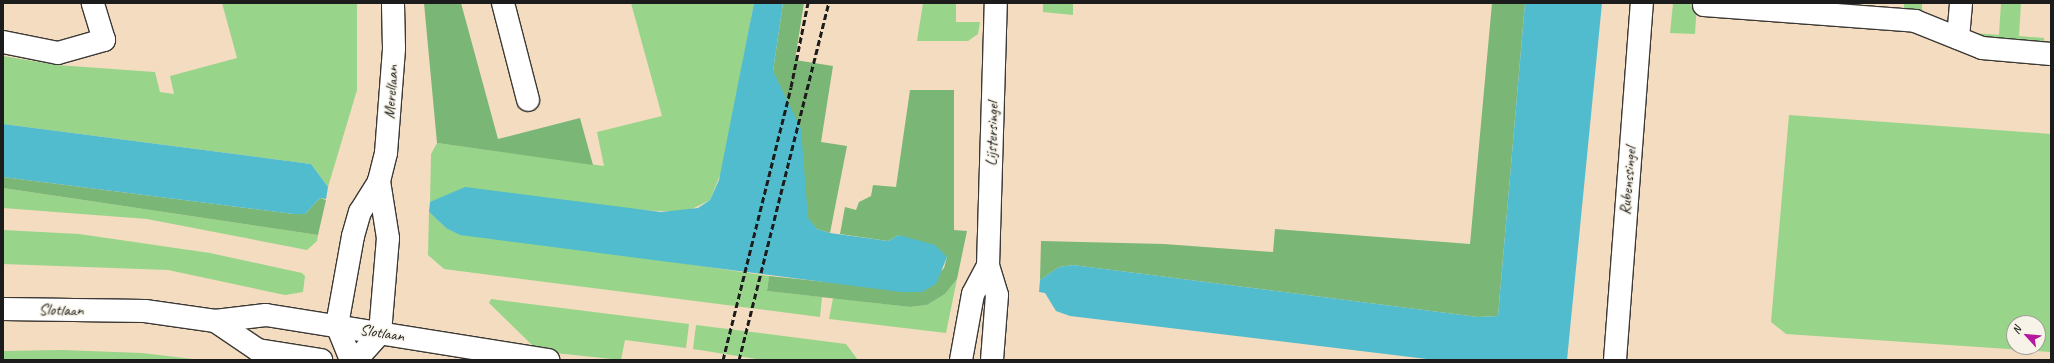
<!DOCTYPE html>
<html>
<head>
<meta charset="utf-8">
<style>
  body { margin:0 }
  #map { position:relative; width:2054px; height:363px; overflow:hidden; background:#f4dcc0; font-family:Caveat,sans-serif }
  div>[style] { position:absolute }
  .green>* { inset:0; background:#98d58a }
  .forest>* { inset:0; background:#7ab676 }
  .water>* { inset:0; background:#51bccd }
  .roads { filter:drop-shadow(1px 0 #3c3935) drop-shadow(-1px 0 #3c3935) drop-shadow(0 1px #3c3935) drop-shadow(0 -1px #3c3935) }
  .minor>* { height:22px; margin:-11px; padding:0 11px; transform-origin:11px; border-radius:11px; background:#fff }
  .rail>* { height:3px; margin-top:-1.5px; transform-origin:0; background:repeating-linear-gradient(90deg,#1c1c1c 0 6px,transparent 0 9px) }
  span { translate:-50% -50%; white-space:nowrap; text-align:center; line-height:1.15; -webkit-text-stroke:3px #f7f3e8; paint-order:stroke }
  .street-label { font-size:16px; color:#1c1c1c }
  .frame { position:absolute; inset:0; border:4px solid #1c1c1c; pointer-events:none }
  .north { position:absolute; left:2006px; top:315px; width:40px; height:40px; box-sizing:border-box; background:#f7f3e8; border:1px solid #9f9d96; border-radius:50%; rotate:297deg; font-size:11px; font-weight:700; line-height:16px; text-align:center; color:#1c1c1c }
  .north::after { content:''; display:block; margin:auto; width:14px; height:18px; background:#b5179e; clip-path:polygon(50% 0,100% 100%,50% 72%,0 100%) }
</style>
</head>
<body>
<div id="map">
  <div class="green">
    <div style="clip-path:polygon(222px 3px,357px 3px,357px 90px,328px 187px,311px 164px,3px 124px,3px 56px,57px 65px,155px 72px,160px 92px,174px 94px,170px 76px,237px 58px)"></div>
    <div style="clip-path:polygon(631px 3px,754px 3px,722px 170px,710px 200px,686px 212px,430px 202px,431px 154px,437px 143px,604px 166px,597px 132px,662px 116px)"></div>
    <div style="clip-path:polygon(923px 3px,956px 3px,956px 22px,980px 22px,978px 34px,968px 41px,917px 41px)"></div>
    <div style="clip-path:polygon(1043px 3px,1073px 3px,1073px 15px,1043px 12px)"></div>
    <div style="clip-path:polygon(1673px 3px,1697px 3px,1695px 34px,1670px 33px)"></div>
    <div style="clip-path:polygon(1904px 3px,1922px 3px,1922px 12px,1904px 11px)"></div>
    <div style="clip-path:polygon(2001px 3px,2021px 3px,2019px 36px,2044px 38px,2044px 42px,1974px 37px,1974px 33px,1999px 35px)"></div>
    <div style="clip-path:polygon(evenodd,1789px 115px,2051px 134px,2051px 352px,1786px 334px,1771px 322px,1789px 115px,2014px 323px,2038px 323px,2038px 347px,2014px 347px,2014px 323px)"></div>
    <div style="clip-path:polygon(3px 188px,318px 235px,317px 241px,307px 250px,147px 219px,3px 208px)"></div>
    <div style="clip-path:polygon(429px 212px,446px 228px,769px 276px,767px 291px,822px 297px,820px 317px,444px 269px,428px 255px)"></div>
    <div style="clip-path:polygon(3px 230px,79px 234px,210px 253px,302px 273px,305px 276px,303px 292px,285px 295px,168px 270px,3px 264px)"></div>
    <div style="clip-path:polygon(957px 279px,946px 333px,829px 319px,833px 298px,910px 307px,927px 305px,945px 294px)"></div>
    <div style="clip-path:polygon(491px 299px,689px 324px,686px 348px,625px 340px,621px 360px,546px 352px,532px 345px,489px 303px)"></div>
    <div style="clip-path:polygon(696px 325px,846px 344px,858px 360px,763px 360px,693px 349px)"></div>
    <div style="clip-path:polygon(62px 350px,142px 353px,201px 360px,3px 360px,3px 351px)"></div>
  </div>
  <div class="forest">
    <div style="clip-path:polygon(424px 3px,461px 3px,498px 139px,580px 118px,593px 165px,437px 143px)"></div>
    <div style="clip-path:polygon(783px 3px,804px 3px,795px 60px,833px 66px,821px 142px,847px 146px,830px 233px,817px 229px,807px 218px,804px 177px,773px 71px)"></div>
    <div style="clip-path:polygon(1492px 3px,1525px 3px,1498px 316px,1478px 317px,1073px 265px,1059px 267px,1040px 280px,1041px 241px,1164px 244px,1273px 252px,1275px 229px,1470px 244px)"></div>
    <div style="clip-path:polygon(910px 90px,954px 90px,954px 230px,967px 231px,957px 279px,945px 294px,927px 305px,910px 307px,767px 291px,769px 276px,922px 292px,944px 268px,947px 257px,899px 235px,888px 241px,840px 234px,845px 207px,856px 210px,859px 202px,871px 196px,873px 185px,896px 187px)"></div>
    <div style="clip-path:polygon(3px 177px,294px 214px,305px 214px,320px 198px,326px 200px,318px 235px,3px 188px)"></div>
  </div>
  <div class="water">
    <div style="clip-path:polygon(754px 3px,783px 3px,773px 71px,801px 129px,808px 218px,817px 229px,830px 233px,888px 241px,899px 235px,935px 245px,947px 257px,936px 284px,922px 292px,901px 292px,460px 235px,446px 228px,429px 212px,430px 202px,465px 187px,661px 212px,698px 208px,710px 200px,719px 180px)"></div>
    <div style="clip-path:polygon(1525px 3px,1602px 3px,1567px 360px,1435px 360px,1070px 316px,1056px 311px,1045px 293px,1039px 292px,1040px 280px,1059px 267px,1073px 265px,1478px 317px,1498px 316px)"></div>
    <div style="clip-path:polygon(3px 124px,311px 164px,328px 187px,326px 199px,320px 198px,305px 214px,294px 214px,3px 177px)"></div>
  </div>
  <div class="roads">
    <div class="minor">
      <div style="left:503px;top:3px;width:100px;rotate:75.5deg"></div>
      <div style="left:1704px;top:5px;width:212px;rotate:4.3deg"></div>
      <div style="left:1915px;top:21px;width:72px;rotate:21.9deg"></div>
      <div style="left:1982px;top:48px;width:69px;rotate:5deg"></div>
      <div style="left:1958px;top:38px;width:35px;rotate:-85deg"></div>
      <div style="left:3px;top:42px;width:56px;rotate:11.3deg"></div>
      <div style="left:58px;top:53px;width:48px;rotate:-15.8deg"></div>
      <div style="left:104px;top:40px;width:39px;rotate:-107deg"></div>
      <div style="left:3px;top:309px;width:142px;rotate:0.8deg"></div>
      <div style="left:145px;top:311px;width:71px;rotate:8.1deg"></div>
      <div style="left:215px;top:321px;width:51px;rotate:-6.7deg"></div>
      <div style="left:266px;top:315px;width:286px;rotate:9.1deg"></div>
      <div style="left:215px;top:321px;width:52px;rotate:34deg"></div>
      <div style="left:258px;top:350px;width:64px;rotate:9deg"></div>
      <div style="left:351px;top:360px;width:38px;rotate:-112deg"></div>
      <div style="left:337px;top:325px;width:90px;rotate:-79.8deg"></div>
      <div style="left:353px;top:236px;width:25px;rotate:-74deg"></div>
      <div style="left:360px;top:212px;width:36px;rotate:-58deg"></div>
      <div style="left:379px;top:181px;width:29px;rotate:-76deg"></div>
      <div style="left:386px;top:153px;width:105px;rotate:-85.6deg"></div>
      <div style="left:394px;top:48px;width:45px;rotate:-91.3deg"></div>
      <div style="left:356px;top:360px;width:36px;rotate:-48deg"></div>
      <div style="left:380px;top:333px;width:95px;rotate:-85.2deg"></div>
      <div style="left:388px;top:238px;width:58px;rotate:-99deg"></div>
      <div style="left:961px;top:360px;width:67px;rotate:-79.7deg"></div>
      <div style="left:973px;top:294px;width:32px;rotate:-62deg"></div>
      <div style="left:992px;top:360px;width:65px;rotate:-85.6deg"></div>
      <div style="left:997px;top:295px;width:30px;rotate:-107deg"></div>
      <div style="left:988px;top:266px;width:263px;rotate:-88.3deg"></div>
      <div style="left:1615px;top:360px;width:358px;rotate:-85.7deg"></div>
    </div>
  </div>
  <div class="rail">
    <div style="left:723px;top:360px;width:281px;rotate:-76deg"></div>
    <div style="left:791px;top:87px;width:86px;rotate:-78.6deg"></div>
    <div style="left:739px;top:360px;width:368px;rotate:-75.9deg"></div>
  </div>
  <div class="street-label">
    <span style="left:391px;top:92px;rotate:-86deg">Merellaan</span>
    <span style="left:992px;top:134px;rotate:-88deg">Lijstersingel</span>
    <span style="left:1628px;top:181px;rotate:-85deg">Rubenssingel</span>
    <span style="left:61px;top:310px;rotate:1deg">Slotlaan</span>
    <span style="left:382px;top:333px;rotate:9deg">Slotlaan</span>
  </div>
  <div class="frame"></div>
  <div class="north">N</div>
</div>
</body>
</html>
